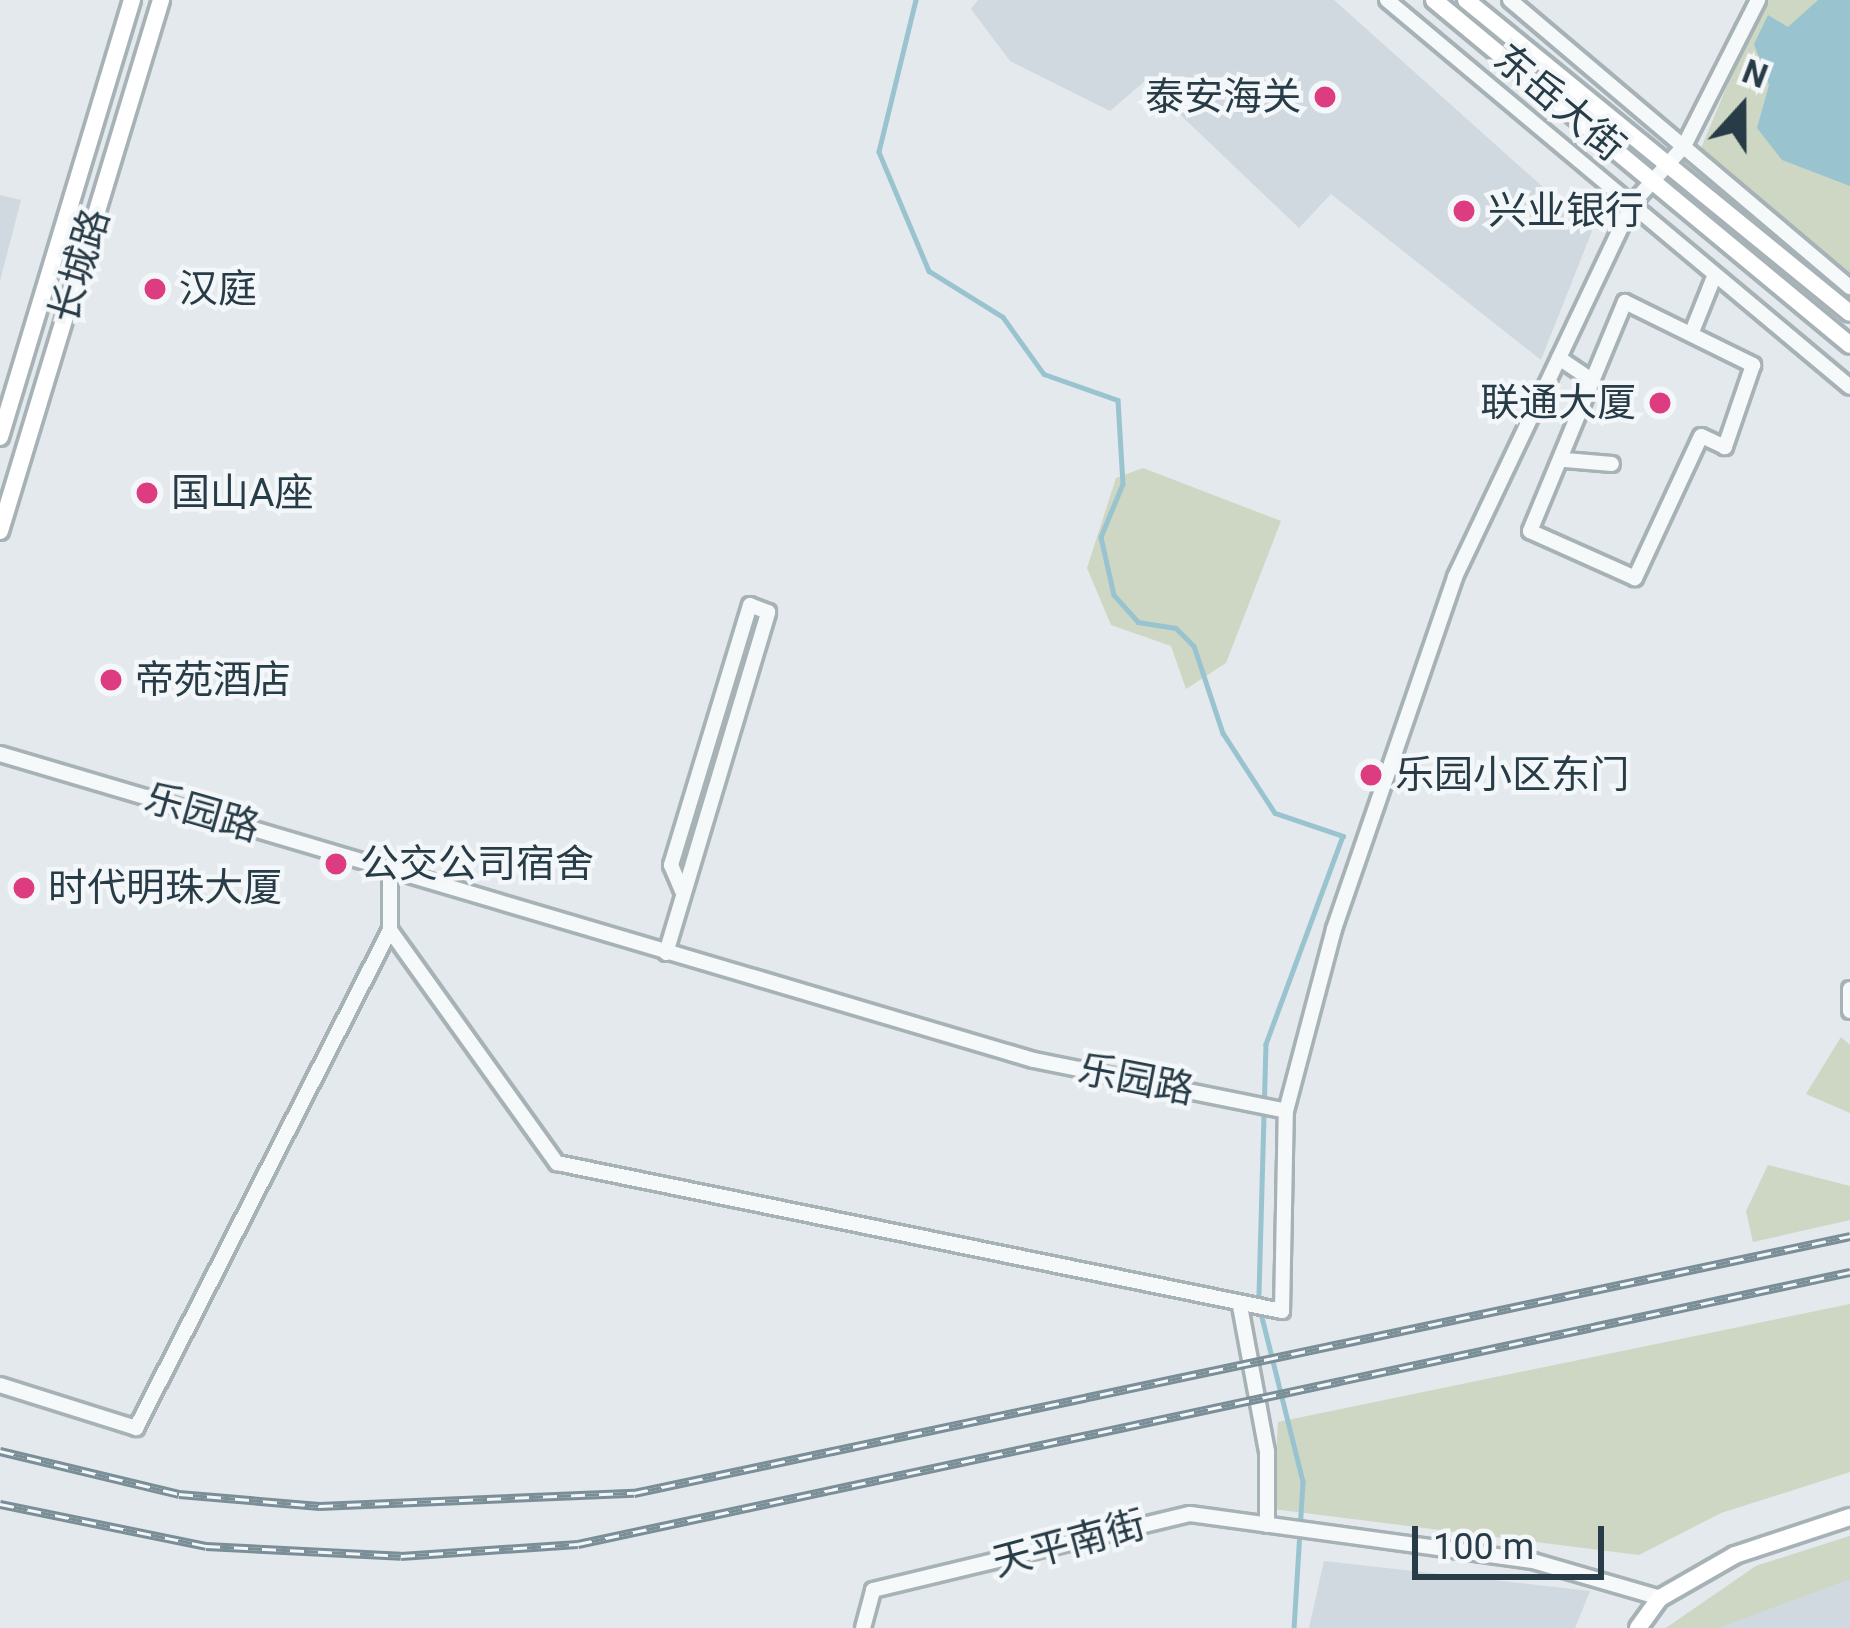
<!DOCTYPE html>
<html>
<head>
<meta charset="utf-8">
<style>
  body { margin:0 }
  #map { position:relative; width:1850px; height:1628px; overflow:hidden; background:#e3e9ec; font-family:Roboto,"Noto Sans SC",sans-serif }
  div>[style] { position:absolute }
  .built>* { inset:0; background:#d0d9df }
  .green>* { inset:0; background:#ced7c3 }
  .water>* { inset:0; background:#9ac3d0 }
  .stream>* { height:4.5px; margin:-2.25px; padding:0 2.25px; transform-origin:2.25px; border-radius:2.25px; background:#9ac3d0 }
  .roads { filter:drop-shadow(3px 0 #a7b2b7) drop-shadow(-3px 0 #a7b2b7) drop-shadow(0 3px #a7b2b7) drop-shadow(0 -3px #a7b2b7) }
  .minor>* { height:14px; margin:-7px; padding:0 7px; transform-origin:7px; border-radius:7px; background:#f6f9fa }
  .major>* { height:16px; margin:-8px; padding:0 8px; transform-origin:8px; border-radius:8px; background:#fff }
  .rail>* { height:9px; margin-top:-4.5px; transform-origin:0; background:repeating-linear-gradient(90deg,#f3f7f9 0 14px,#7a8e98 0 28px); box-sizing:border-box; border-block:3px solid #7a8e98 }
  .dots>* { width:33px; height:33px; translate:-50% -50%; box-sizing:border-box; border:6px solid #f3f7f9; border-radius:50% }
  span { translate:-50% -50%; white-space:nowrap; text-align:center; line-height:1.15; -webkit-text-stroke:9px #f3f7f9; paint-order:stroke }
  .poi-label { font-size:39px; color:#283c47 }
  .right { translate:-100% -50%; text-align:right }
  .left { translate:0 -50%; text-align:left }
  .street-label { font-size:39px; color:#283c47 }
  .north { position:absolute; left:1682px; top:48px; width:120px; height:120px; -webkit-text-stroke:9px #f3f7f9; paint-order:stroke; rotate:21deg; font-size:33px; font-weight:700; line-height:48px; text-align:center; color:#283c47 }
  .north::after { content:''; display:block; margin:auto; width:42px; height:54px; background:#283c47; clip-path:polygon(50% 0,100% 100%,50% 72%,0 100%) }
  .scale { position:absolute; left:1412px; top:1526px; width:192px; height:54px; box-sizing:border-box; border:6px solid #283c47; border-top:0; padding-left:15px; font-size:36px; line-height:42px; white-space:nowrap; color:#283c47; -webkit-text-stroke:9px #f3f7f9; paint-order:stroke }
</style>
</head>
<body>
<div id="map">
  <div class="built">
    <div style="clip-path:polygon(978px 0,1334px 0,1592px 231px,1541px 360px,1331px 194px,1299px 228px,1145px 81px,1110px 111px,1010px 61px,971px 9px)"></div>
    <div style="clip-path:polygon(0 195px,21px 200px,0 281px)"></div>
    <div style="clip-path:polygon(1850px 1536px,1850px 1628px,1666px 1628px,1756px 1566px)"></div>
    <div style="clip-path:polygon(1324px 1561px,1590px 1591px,1575px 1628px,1309px 1628px)"></div>
  </div>
  <div class="green">
    <div style="clip-path:polygon(1763px 0,1850px 0,1850px 275px,1699px 153px)"></div>
    <div style="clip-path:polygon(1143px 468px,1281px 521px,1226px 663px,1186px 689px,1171px 646px,1111px 625px,1087px 568px,1116px 478px)"></div>
    <div style="clip-path:polygon(1841px 1037px,1850px 1045px,1850px 1113px,1806px 1094px)"></div>
    <div style="clip-path:polygon(1768px 1165px,1850px 1186px,1850px 1220px,1753px 1242px,1746px 1211px)"></div>
    <div style="clip-path:polygon(1850px 1304px,1850px 1472px,1721px 1513px,1639px 1555px,1273px 1509px,1278px 1422px)"></div>
    <div style="clip-path:polygon(1850px 1536px,1850px 1579px,1718px 1628px,1666px 1628px,1756px 1566px)"></div>
  </div>
  <div class="water">
    <div style="clip-path:polygon(1818px 0,1850px 0,1850px 186px,1782px 160px,1757px 128px,1769px 85px,1754px 44px,1768px 15px,1788px 27px)"></div>
  </div>
  <div class="stream">
    <div style="left:916px;top:0;width:156px;rotate:103.7deg"></div>
    <div style="left:879px;top:152px;width:129px;rotate:67.2deg"></div>
    <div style="left:929px;top:271px;width:87px;rotate:31.9deg"></div>
    <div style="left:1003px;top:317px;width:70px;rotate:54.3deg"></div>
    <div style="left:1044px;top:374px;width:78px;rotate:19.4deg"></div>
    <div style="left:1118px;top:400px;width:84px;rotate:86.6deg"></div>
    <div style="left:1123px;top:484px;width:57px;rotate:112.5deg"></div>
    <div style="left:1101px;top:537px;width:59px;rotate:77.4deg"></div>
    <div style="left:1114px;top:595px;width:36px;rotate:48deg"></div>
    <div style="left:1138px;top:622px;width:38px;rotate:9deg"></div>
    <div style="left:1176px;top:628px;width:25px;rotate:45deg"></div>
    <div style="left:1194px;top:646px;width:92px;rotate:71.6deg"></div>
    <div style="left:1223px;top:733px;width:95px;rotate:57deg"></div>
    <div style="left:1275px;top:813px;width:72px;rotate:18.7deg"></div>
    <div style="left:1343px;top:836px;width:222px;rotate:110.3deg"></div>
    <div style="left:1266px;top:1044px;width:258px;rotate:91.6deg"></div>
    <div style="left:1261px;top:1313px;width:174px;rotate:76deg"></div>
    <div style="left:1303px;top:1482px;width:146px;rotate:93.5deg"></div>
  </div>
  <div class="roads">
    <div class="minor">
      <div style="left:1387px;top:0;width:603px;rotate:39.89deg"></div>
      <div style="left:1510px;top:0;width:445px;rotate:40.2deg"></div>
      <div style="left:1625px;top:302px;width:143px;rotate:26.2deg"></div>
      <div style="left:1753px;top:365px;width:87px;rotate:108.9deg"></div>
      <div style="left:1725px;top:447px;width:26px;rotate:-155deg"></div>
      <div style="left:1701px;top:436px;width:157px;rotate:114.9deg"></div>
      <div style="left:1635px;top:578px;width:115px;rotate:-155.9deg"></div>
      <div style="left:1530px;top:531px;width:248px;rotate:-67.5deg"></div>
      <div style="left:1692px;top:332px;width:59px;rotate:-68.2deg"></div>
      <div style="left:1559px;top:358px;width:37px;rotate:34deg"></div>
      <div style="left:1565px;top:460px;width:47px;rotate:4.9deg"></div>
      <div style="left:0;top:754px;width:1078px;rotate:16.49deg"></div>
      <div style="left:1034px;top:1060px;width:257px;rotate:11.4deg"></div>
      <div style="left:1286px;top:1111px;width:188px;rotate:-75.2deg"></div>
      <div style="left:1334px;top:929px;width:372px;rotate:-71deg"></div>
      <div style="left:1455px;top:577px;width:413px;rotate:-64.6deg"></div>
      <div style="left:1632px;top:204px;width:78px;rotate:-48.1deg"></div>
      <div style="left:1684px;top:146px;width:164px;rotate:-63.1deg"></div>
      <div style="left:390px;top:871px;width:59px;rotate:90deg"></div>
      <div style="left:390px;top:930px;width:287px;rotate:54.4deg"></div>
      <div style="left:557px;top:1163px;width:740px;rotate:11.54deg"></div>
      <div style="left:1282px;top:1311px;width:200px;rotate:-88.9deg"></div>
      <div style="left:666px;top:953px;width:356px;rotate:-73.3deg"></div>
      <div style="left:768px;top:612px;width:19px;rotate:-159deg"></div>
      <div style="left:750px;top:605px;width:272px;rotate:106.9deg"></div>
      <div style="left:671px;top:865px;width:28px;rotate:67deg"></div>
      <div style="left:1850px;top:989px;width:22px;rotate:90deg"></div>
      <div style="left:1240px;top:1306px;width:147px;rotate:79.5deg"></div>
      <div style="left:1267px;top:1451px;width:74px;rotate:90deg"></div>
      <div style="left:0;top:1385px;width:143px;rotate:17.5deg"></div>
      <div style="left:136px;top:1428px;width:559px;rotate:-62.98deg"></div>
      <div style="left:863px;top:1628px;width:39px;rotate:-75deg"></div>
      <div style="left:873px;top:1590px;width:326px;rotate:-13.5deg"></div>
      <div style="left:1190px;top:1514px;width:346px;rotate:7.8deg"></div>
      <div style="left:1533px;top:1561px;width:132px;rotate:16.2deg"></div>
    </div>
    <div class="major">
      <div style="left:1434px;top:0;width:540px;rotate:39.67deg"></div>
      <div style="left:1466px;top:0;width:495px;rotate:39.2deg"></div>
      <div style="left:0;top:437px;width:457px;rotate:-73.2deg"></div>
      <div style="left:0;top:531px;width:555px;rotate:-73.13deg"></div>
      <div style="left:1638px;top:1628px;width:37px;rotate:-54deg"></div>
      <div style="left:1660px;top:1598px;width:86px;rotate:-29.8deg"></div>
      <div style="left:1735px;top:1555px;width:121px;rotate:-18.3deg"></div>
    </div>
  </div>
  <div class="rail">
    <div style="left:0;top:1451px;width:184px;rotate:13.5deg"></div>
    <div style="left:179px;top:1494px;width:141px;rotate:4.9deg"></div>
    <div style="left:319px;top:1506px;width:315px;rotate:-2.4deg"></div>
    <div style="left:634px;top:1493px;width:1243px;rotate:-11.93deg"></div>
    <div style="left:0;top:1504px;width:210px;rotate:11.5deg"></div>
    <div style="left:206px;top:1546px;width:195px;rotate:2.9deg"></div>
    <div style="left:401px;top:1556px;width:177px;rotate:-3.9deg"></div>
    <div style="left:578px;top:1544px;width:1301px;rotate:-12.07deg"></div>
  </div>
  <div class="dots">
    <div style="left:1325px;top:97px;background:#de3c80"></div>
    <div style="left:1464px;top:211px;background:#de3c80"></div>
    <div style="left:155px;top:289px;background:#de3c80"></div>
    <div style="left:1660px;top:403px;background:#de3c80"></div>
    <div style="left:147px;top:493px;background:#de3c80"></div>
    <div style="left:111px;top:680px;background:#de3c80"></div>
    <div style="left:1371px;top:775px;background:#de3c80"></div>
    <div style="left:336px;top:864px;background:#de3c80"></div>
    <div style="left:24px;top:888px;background:#de3c80"></div>
  </div>
  <div class="poi-label">
    <span class="right" style="left:1301px;top:97px">泰安海关</span>
    <span class="left" style="left:1488px;top:211px">兴业银行</span>
    <span class="left" style="left:179px;top:289px">汉庭</span>
    <span class="right" style="left:1636px;top:403px">联通大厦</span>
    <span class="left" style="left:171px;top:493px">国山A座</span>
    <span class="left" style="left:135px;top:680px">帝苑酒店</span>
    <span class="left" style="left:1395px;top:775px">乐园小区东门</span>
    <span class="left" style="left:360px;top:864px">公交公司宿舍</span>
    <span class="left" style="left:48px;top:888px">时代明珠大厦</span>
  </div>
  <div class="street-label">
    <span style="left:1559px;top:103px;rotate:40deg">东岳大街</span>
    <span style="left:80px;top:266px;rotate:-73deg">长城路</span>
    <span style="left:202px;top:813px;rotate:16deg">乐园路</span>
    <span style="left:1136px;top:1080px;rotate:11deg">乐园路</span>
    <span style="left:1069px;top:1544px;rotate:-15deg">天平南街</span>
  </div>
  <div class="north">N</div>
  <div class="scale">100 m</div>
</div>
</body>
</html>
